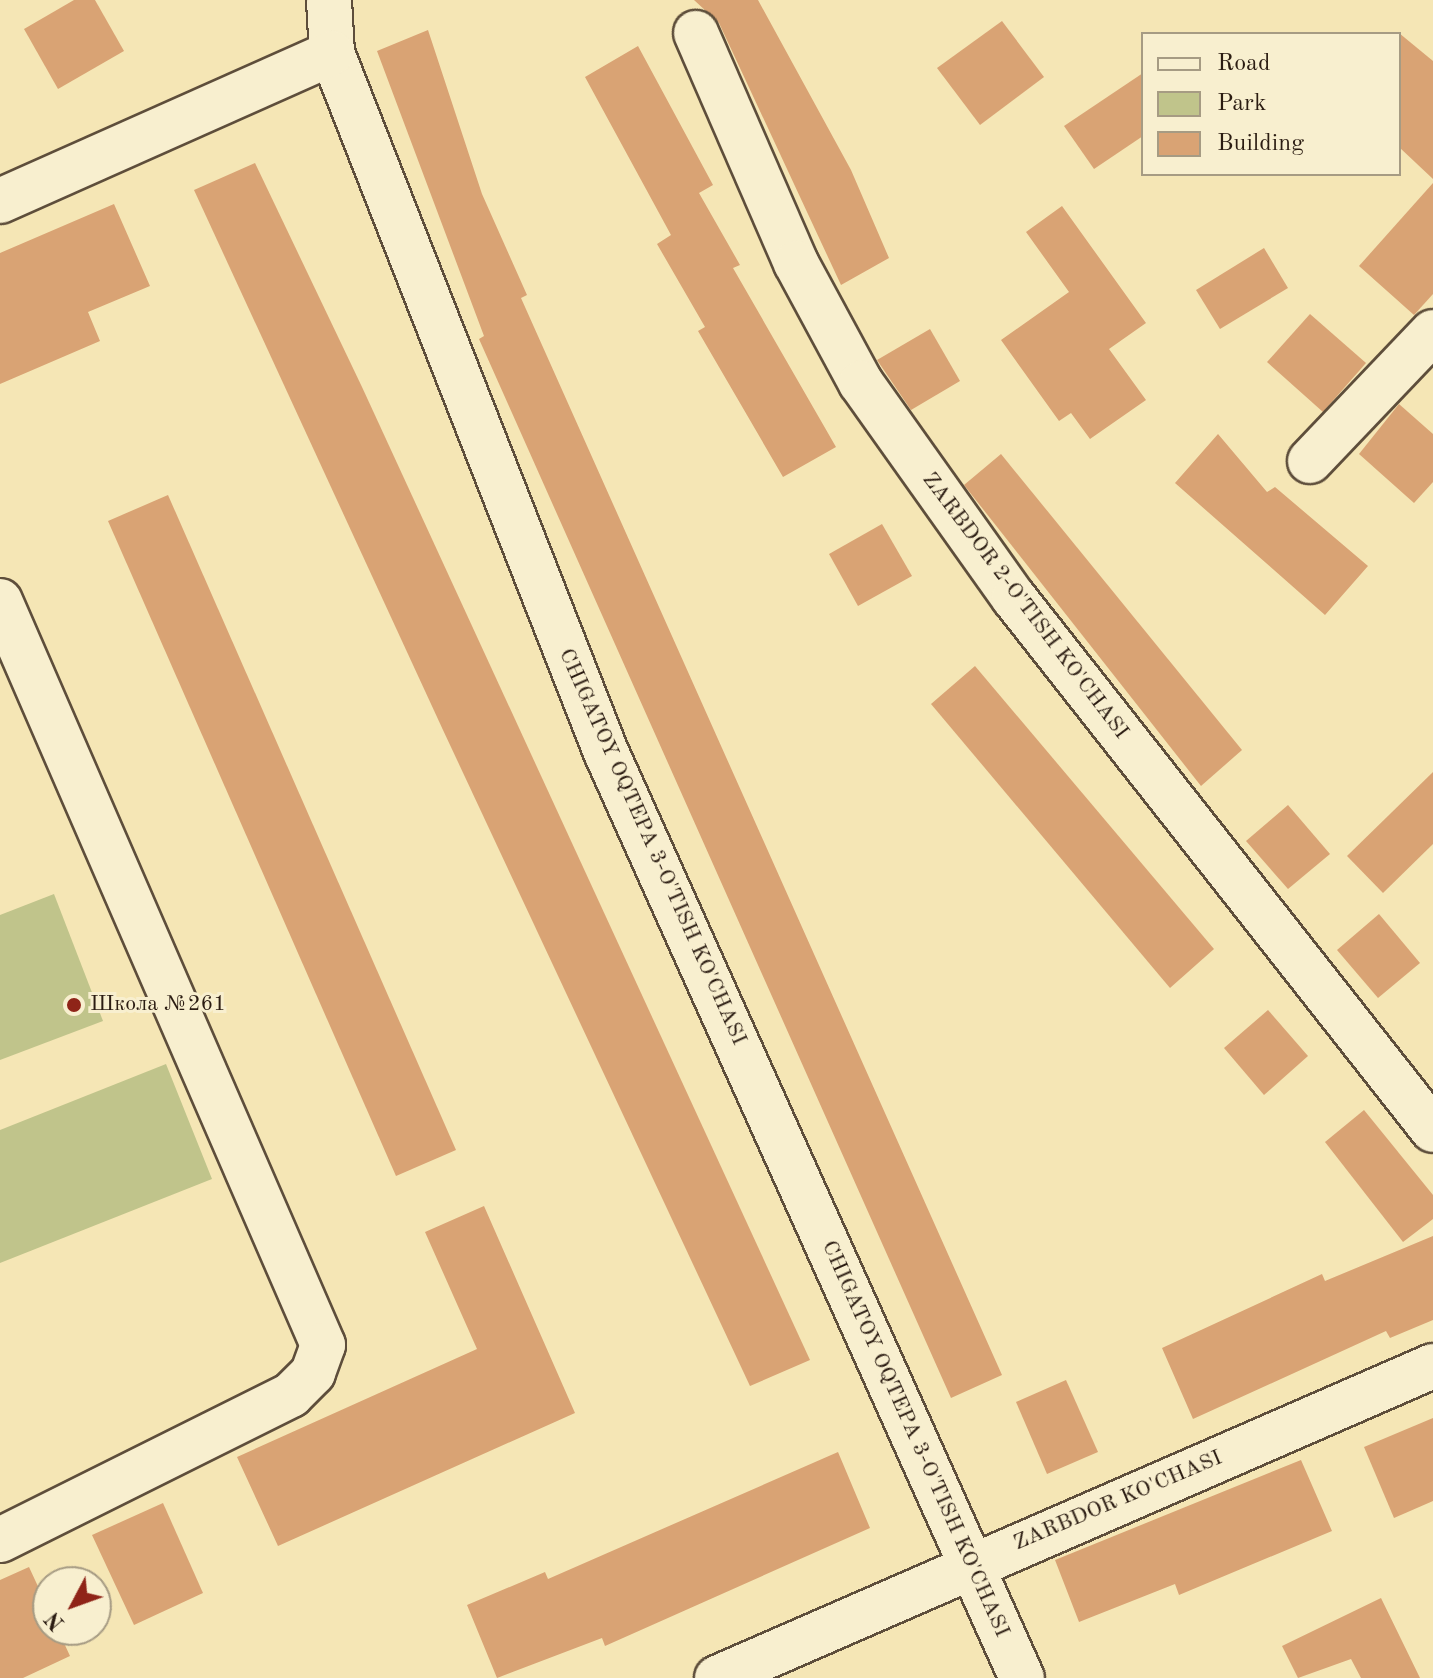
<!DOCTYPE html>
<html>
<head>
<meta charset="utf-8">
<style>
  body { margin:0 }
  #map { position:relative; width:1433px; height:1678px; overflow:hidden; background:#f5e6b5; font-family:"Old Standard TT",serif }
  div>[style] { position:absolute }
  .green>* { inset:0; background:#c0c48b }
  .building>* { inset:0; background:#d9a374 }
  .roads { filter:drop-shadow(2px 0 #5e4e3b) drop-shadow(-2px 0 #5e4e3b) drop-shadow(0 2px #5e4e3b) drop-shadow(0 -2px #5e4e3b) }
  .minor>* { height:44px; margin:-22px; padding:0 22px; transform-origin:22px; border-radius:22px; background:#f8efcf }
  .dots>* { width:22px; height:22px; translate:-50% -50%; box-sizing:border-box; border:4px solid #f8efcf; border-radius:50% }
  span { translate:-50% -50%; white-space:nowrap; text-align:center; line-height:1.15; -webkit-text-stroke:6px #f8efcf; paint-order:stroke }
  .street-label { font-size:22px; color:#2b1c12 }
  .poi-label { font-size:22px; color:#2b1c12 }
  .left { translate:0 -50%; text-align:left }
  .legend { position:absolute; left:1141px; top:32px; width:260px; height:144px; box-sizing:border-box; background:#f8efcf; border:2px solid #a69b83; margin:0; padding:10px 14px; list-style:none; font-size:24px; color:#2b1c12 }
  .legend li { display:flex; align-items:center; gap:16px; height:40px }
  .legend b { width:40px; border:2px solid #a69b83 }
  .north { position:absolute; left:32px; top:1566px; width:80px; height:80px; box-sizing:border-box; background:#f8efcf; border:2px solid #a69b83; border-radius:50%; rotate:229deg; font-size:22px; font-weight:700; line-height:32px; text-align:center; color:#2b1c12 }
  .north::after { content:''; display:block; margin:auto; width:28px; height:36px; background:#8f2418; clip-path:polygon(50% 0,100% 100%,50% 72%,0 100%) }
</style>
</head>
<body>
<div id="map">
  <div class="green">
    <div style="clip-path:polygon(54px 894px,103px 1021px,0 1060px,0 915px)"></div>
    <div style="clip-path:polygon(166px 1064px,212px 1179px,0 1263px,0 1130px)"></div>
  </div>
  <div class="building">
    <div style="clip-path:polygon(74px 0,95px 0,124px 51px,58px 89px,24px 29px)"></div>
    <div style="clip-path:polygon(694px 0,758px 0,851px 170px,889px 258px,841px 285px,719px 23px)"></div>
    <div style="clip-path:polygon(1002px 21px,1044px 77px,980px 125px,937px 68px)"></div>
    <div style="clip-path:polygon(428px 30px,482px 194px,527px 295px,521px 298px,1002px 1375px,951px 1398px,479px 339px,484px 336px,377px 51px)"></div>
    <div style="clip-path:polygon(1399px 33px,1433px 61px,1433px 179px,1399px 147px)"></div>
    <div style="clip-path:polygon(638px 46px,713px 185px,699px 193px,740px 265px,733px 268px,836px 447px,783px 477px,698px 331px,705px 327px,657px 244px,671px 235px,585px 77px)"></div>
    <div style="clip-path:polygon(1143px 73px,1143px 136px,1094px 169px,1064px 126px)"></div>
    <div style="clip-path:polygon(255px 163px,362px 387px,810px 1360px,750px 1386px,443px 730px,194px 190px)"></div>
    <div style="clip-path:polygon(1433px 183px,1433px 294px,1414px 315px,1359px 266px)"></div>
    <div style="clip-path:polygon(114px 204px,150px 286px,88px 312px,100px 341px,0 384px,0 253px)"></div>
    <div style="clip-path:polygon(1062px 206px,1146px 323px,1109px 349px,1146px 400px,1090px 439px,1071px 413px,1059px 421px,1001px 340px,1069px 292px,1026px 232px)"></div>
    <div style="clip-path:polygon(1264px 248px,1288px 288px,1220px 329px,1196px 290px)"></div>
    <div style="clip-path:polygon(1310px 314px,1366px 363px,1323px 412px,1267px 362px)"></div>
    <div style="clip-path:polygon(930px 329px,960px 381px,911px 410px,877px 360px)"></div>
    <div style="clip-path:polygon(1399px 404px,1433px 434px,1433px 482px,1414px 503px,1359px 454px)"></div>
    <div style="clip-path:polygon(1218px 434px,1267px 492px,1275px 487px,1368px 566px,1325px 615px,1175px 483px)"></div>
    <div style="clip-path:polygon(1001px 454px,1242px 750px,1201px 786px,964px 485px)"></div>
    <div style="clip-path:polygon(168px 495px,456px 1150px,396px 1176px,108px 521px)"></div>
    <div style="clip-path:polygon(882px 524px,912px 576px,858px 606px,829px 554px)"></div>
    <div style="clip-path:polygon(975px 666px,1214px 949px,1170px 988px,931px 704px)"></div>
    <div style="clip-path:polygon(1433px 772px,1433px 844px,1383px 893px,1347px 856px)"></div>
    <div style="clip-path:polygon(1288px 805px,1330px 854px,1288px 889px,1246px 841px)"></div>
    <div style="clip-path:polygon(1379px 914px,1420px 963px,1378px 998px,1337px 950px)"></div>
    <div style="clip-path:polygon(1268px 1010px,1308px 1056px,1264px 1095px,1224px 1048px)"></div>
    <div style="clip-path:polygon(1364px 1110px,1433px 1195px,1433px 1219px,1403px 1242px,1325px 1142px)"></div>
    <div style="clip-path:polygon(484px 1206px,575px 1413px,278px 1546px,237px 1457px,477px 1349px,425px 1232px)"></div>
    <div style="clip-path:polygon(1433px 1236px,1433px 1320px,1390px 1338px,1386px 1331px,1193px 1419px,1162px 1348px,1322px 1274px,1325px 1281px)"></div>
    <div style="clip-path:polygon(1066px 1380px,1098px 1452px,1047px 1474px,1016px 1402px)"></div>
    <div style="clip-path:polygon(1433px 1418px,1433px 1501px,1394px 1518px,1364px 1447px)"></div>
    <div style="clip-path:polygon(838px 1452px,870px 1528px,605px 1646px,602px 1638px,497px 1678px,467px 1605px,545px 1572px,548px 1579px)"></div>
    <div style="clip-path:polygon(1301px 1460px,1332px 1531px,1179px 1595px,1175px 1584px,1079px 1622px,1055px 1560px)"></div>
    <div style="clip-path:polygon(163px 1503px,203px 1593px,134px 1625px,92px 1535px)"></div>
    <div style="clip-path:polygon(29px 1567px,48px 1608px,48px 1630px,58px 1630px,70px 1656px,23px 1678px,0 1678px,0 1580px)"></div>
    <div style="clip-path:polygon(1381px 1598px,1420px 1678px,1361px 1678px,1351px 1659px,1298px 1678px,1282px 1646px)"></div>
  </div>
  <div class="roads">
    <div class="minor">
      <div style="left:329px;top:0;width:53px;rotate:86.8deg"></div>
      <div style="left:332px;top:53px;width:751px;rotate:68.6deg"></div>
      <div style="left:606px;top:752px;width:1015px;rotate:65.81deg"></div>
      <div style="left:696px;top:33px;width:251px;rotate:66.5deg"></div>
      <div style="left:796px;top:263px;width:136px;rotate:61.6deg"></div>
      <div style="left:861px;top:383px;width:264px;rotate:54.6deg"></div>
      <div style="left:1014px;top:598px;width:677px;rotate:51.78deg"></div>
      <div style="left:0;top:201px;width:363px;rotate:-24deg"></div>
      <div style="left:1310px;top:461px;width:178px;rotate:-46.4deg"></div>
      <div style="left:0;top:601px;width:811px;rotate:66.53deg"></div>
      <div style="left:323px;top:1345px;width:30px;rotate:110deg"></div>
      <div style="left:313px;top:1373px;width:31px;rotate:135deg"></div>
      <div style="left:291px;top:1395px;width:325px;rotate:153.5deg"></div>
      <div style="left:717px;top:1678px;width:781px;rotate:-23.55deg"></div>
    </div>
  </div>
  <div class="dots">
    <div style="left:74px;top:1005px;background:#8f2418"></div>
  </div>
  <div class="street-label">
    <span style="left:1025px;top:606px;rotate:53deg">ZARBDOR 2-O'TISH KO'CHASI</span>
    <span style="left:652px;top:847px;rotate:66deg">CHIGATOY OQTEPA 3-O'TISH KO'CHASI</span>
    <span style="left:915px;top:1439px;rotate:66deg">CHIGATOY OQTEPA 3-O'TISH KO'CHASI</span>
    <span style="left:1118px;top:1501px;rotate:-23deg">ZARBDOR KO'CHASI</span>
  </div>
  <div class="poi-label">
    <span class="left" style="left:90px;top:1005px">Школа №261</span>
  </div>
  <ul class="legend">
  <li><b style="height:10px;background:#f8efcf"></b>Road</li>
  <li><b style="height:22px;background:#c0c48b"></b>Park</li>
  <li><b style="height:22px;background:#d9a374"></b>Building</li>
  </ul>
  <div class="north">N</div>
</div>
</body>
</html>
